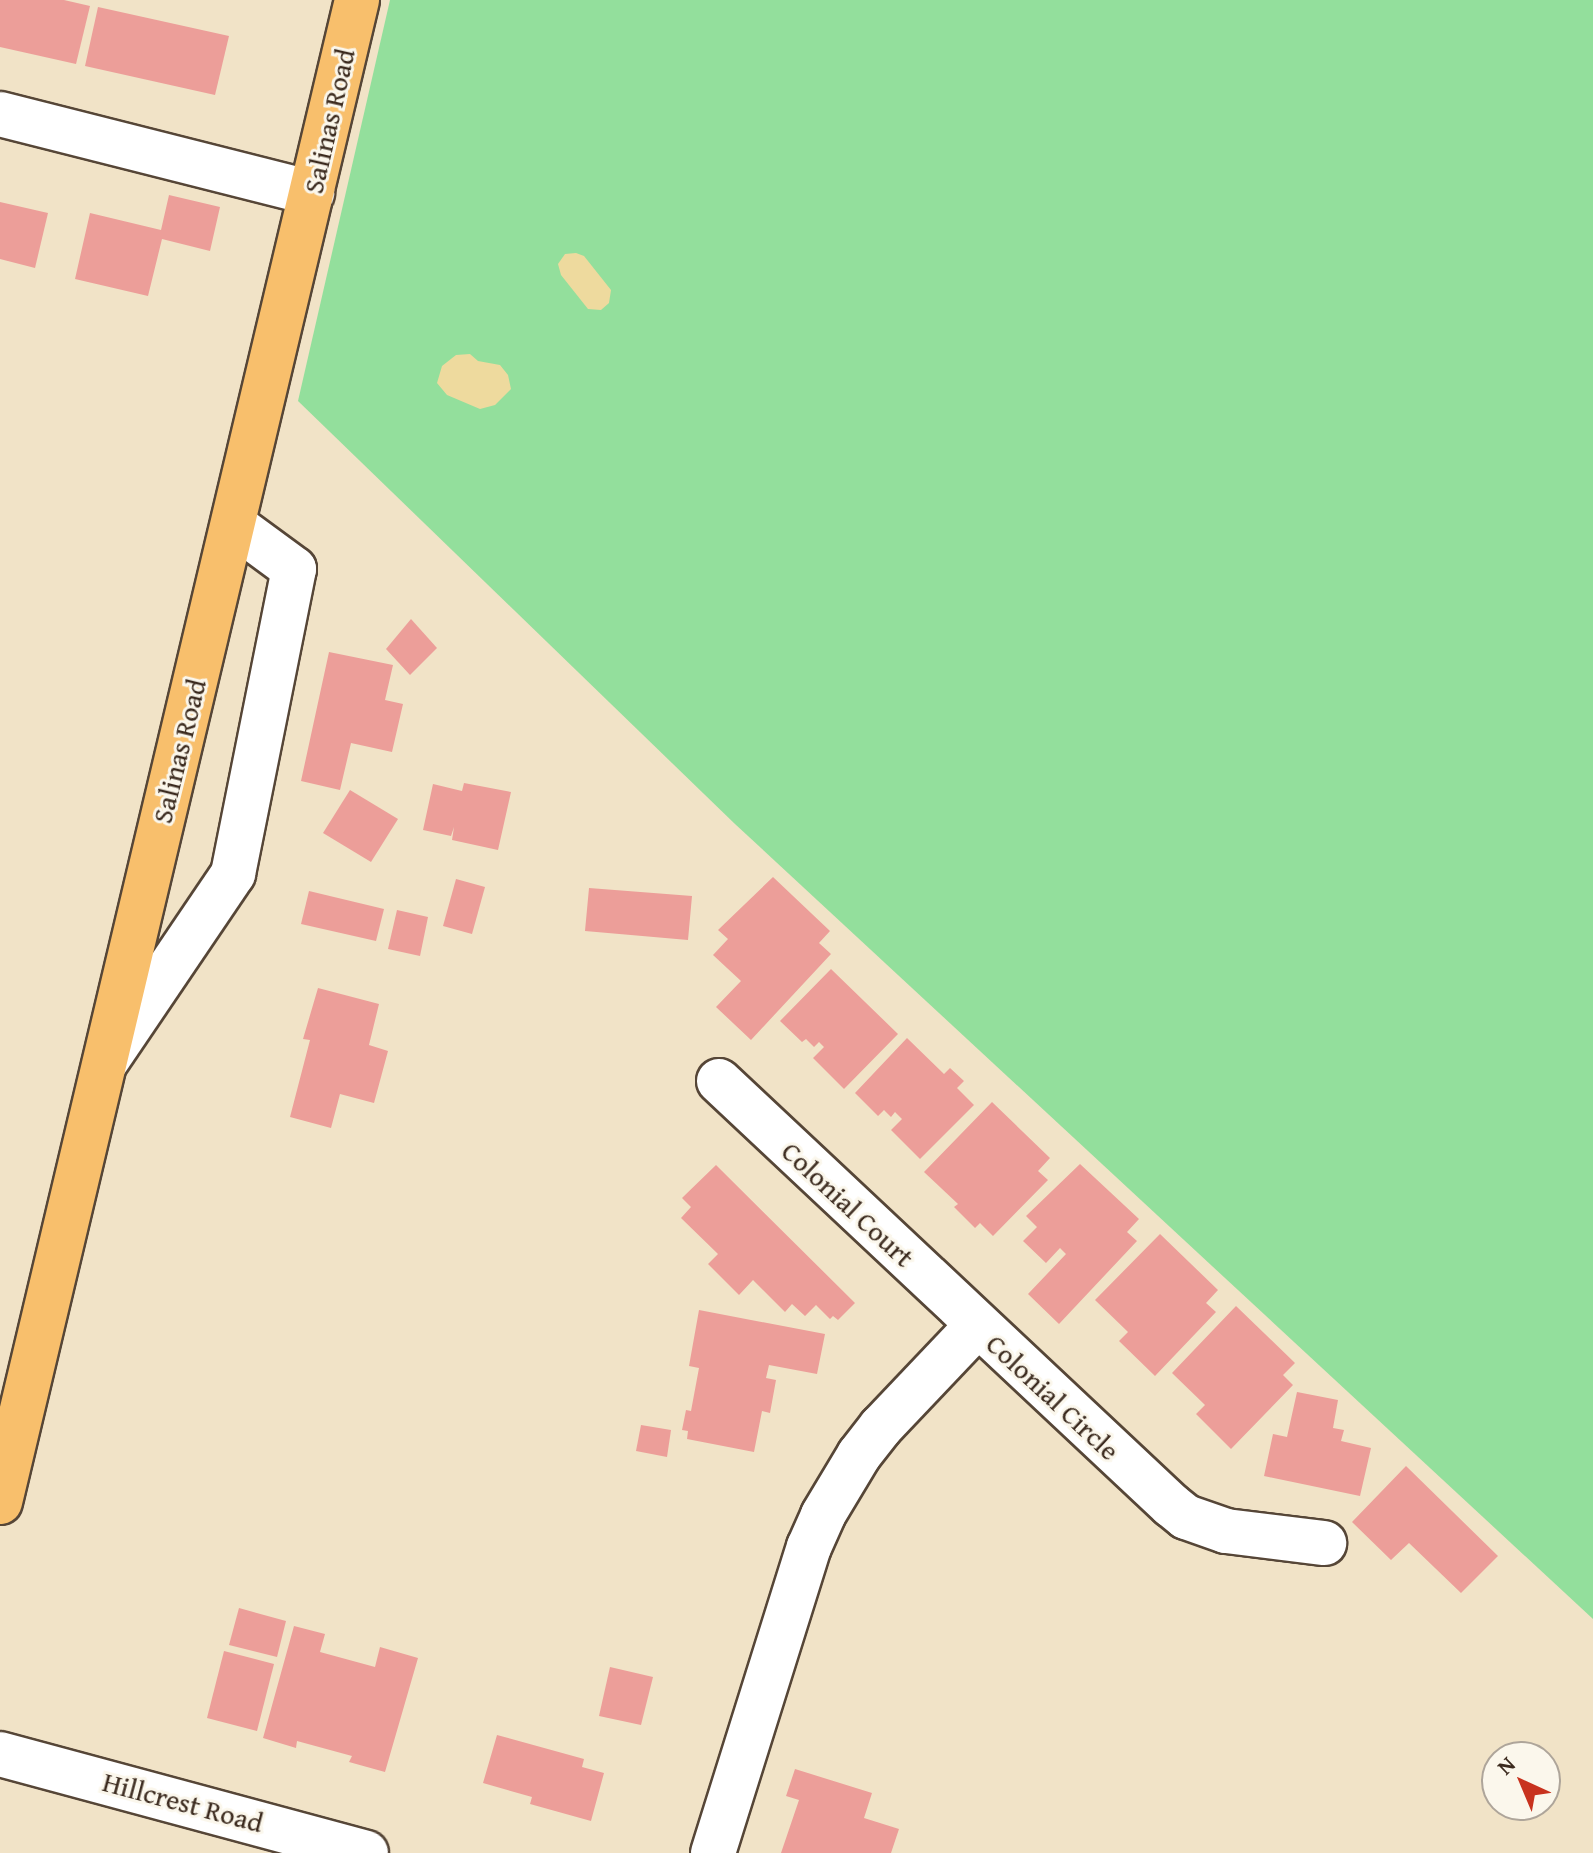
<!DOCTYPE html>
<html>
<head>
<meta charset="utf-8">
<style>
  body { margin:0 }
  #map { position:relative; width:1593px; height:1853px; overflow:hidden; background:#f1e3c7; font-family:"Gentium Book Plus",serif }
  div>[style] { position:absolute }
  .green>* { inset:0; background:#93df9c }
  .sand>* { inset:0; background:#eeda9e }
  .building>* { inset:0; background:#ec9e99 }
  .roads { filter:drop-shadow(2px 0 #564637) drop-shadow(-2px 0 #564637) drop-shadow(0 2px #564637) drop-shadow(0 -2px #564637) }
  .minor>* { height:44px; margin:-22px; padding:0 22px; transform-origin:22px; border-radius:22px; background:#fff }
  .major>* { height:44px; margin:-22px; padding:0 22px; transform-origin:22px; border-radius:22px; background:#f8bf6c }
  span { translate:-50% -50%; white-space:nowrap; text-align:center; line-height:1.15; -webkit-text-stroke:6px #fbf7ec; paint-order:stroke }
  .street-label { font-size:28px; color:#3b2a1e }
  .north { position:absolute; left:1481px; top:1741px; width:80px; height:80px; box-sizing:border-box; background:#fbf7ec; border:2px solid #aea59a; border-radius:50%; rotate:316deg; font-size:22px; font-weight:700; line-height:32px; text-align:center; color:#3b2a1e }
  .north::after { content:''; display:block; margin:auto; width:28px; height:36px; background:#c8321e; clip-path:polygon(50% 0,100% 100%,50% 72%,0 100%) }
</style>
</head>
<body>
<div id="map">
  <div class="green">
    <div style="clip-path:polygon(390px 0,1593px 0,1593px 1619px,735px 824px,298px 401px)"></div>
  </div>
  <div class="sand">
    <div style="clip-path:polygon(576px 253px,584px 256px,611px 290px,609px 303px,601px 310px,588px 309px,561px 275px,558px 264px,565px 254px)"></div>
    <div style="clip-path:polygon(470px 354px,478px 361px,500px 365px,508px 375px,511px 389px,495px 405px,480px 409px,447px 395px,437px 383px,442px 366px,456px 355px)"></div>
  </div>
  <div class="building">
    <div style="clip-path:polygon(0 0,64px 0,90px 6px,76px 64px,0 47px)"></div>
    <div style="clip-path:polygon(98px 7px,229px 36px,215px 95px,85px 66px)"></div>
    <div style="clip-path:polygon(169px 195px,220px 207px,210px 251px,162px 239px,148px 296px,75px 279px,90px 213px,161px 230px)"></div>
    <div style="clip-path:polygon(0 202px,48px 213px,35px 268px,0 259px)"></div>
    <div style="clip-path:polygon(411px 619px,437px 648px,410px 675px,386px 649px)"></div>
    <div style="clip-path:polygon(329px 652px,393px 665px,385px 700px,403px 704px,392px 752px,351px 743px,340px 790px,301px 781px)"></div>
    <div style="clip-path:polygon(464px 783px,511px 792px,498px 850px,452px 840px,454px 827px,451px 836px,423px 830px,433px 784px,462px 791px)"></div>
    <div style="clip-path:polygon(350px 790px,398px 819px,371px 862px,323px 833px)"></div>
    <div style="clip-path:polygon(773px 877px,830px 931px,819px 943px,831px 954px,751px 1040px,716px 1007px,741px 981px,713px 955px,728px 939px,718px 930px)"></div>
    <div style="clip-path:polygon(456px 879px,485px 887px,472px 934px,443px 926px)"></div>
    <div style="clip-path:polygon(589px 888px,692px 896px,688px 940px,585px 931px)"></div>
    <div style="clip-path:polygon(309px 891px,384px 909px,376px 941px,301px 924px)"></div>
    <div style="clip-path:polygon(397px 910px,428px 917px,420px 956px,388px 949px)"></div>
    <div style="clip-path:polygon(831px 969px,898px 1034px,844px 1089px,813px 1058px,824px 1047px,819px 1042px,814px 1047px,806px 1039px,802px 1042px,780px 1021px)"></div>
    <div style="clip-path:polygon(318px 988px,379px 1004px,369px 1045px,388px 1051px,374px 1103px,340px 1094px,331px 1128px,290px 1117px,310px 1040px,303px 1039px)"></div>
    <div style="clip-path:polygon(907px 1038px,944px 1074px,950px 1068px,964px 1081px,957px 1088px,974px 1105px,920px 1159px,891px 1130px,902px 1119px,895px 1112px,891px 1117px,884px 1110px,878px 1116px,855px 1093px)"></div>
    <div style="clip-path:polygon(992px 1102px,1050px 1158px,1038px 1171px,1048px 1180px,993px 1236px,980px 1223px,975px 1228px,954px 1207px,958px 1204px,924px 1172px)"></div>
    <div style="clip-path:polygon(1080px 1164px,1139px 1219px,1127px 1232px,1137px 1241px,1059px 1324px,1028px 1294px,1066px 1254px,1060px 1248px,1046px 1263px,1023px 1241px,1037px 1227px,1026px 1216px)"></div>
    <div style="clip-path:polygon(716px 1165px,855px 1303px,838px 1320px,833px 1316px,830px 1319px,816px 1305px,805px 1316px,792px 1304px,785px 1312px,753px 1280px,739px 1295px,708px 1264px,718px 1254px,681px 1218px,691px 1207px,682px 1198px)"></div>
    <div style="clip-path:polygon(1160px 1234px,1218px 1290px,1206px 1303px,1216px 1312px,1155px 1376px,1119px 1341px,1128px 1332px,1095px 1300px)"></div>
    <div style="clip-path:polygon(1236px 1306px,1295px 1363px,1283px 1375px,1293px 1385px,1231px 1449px,1196px 1414px,1205px 1405px,1172px 1373px)"></div>
    <div style="clip-path:polygon(699px 1310px,825px 1334px,817px 1374px,769px 1365px,766px 1378px,776px 1380px,770px 1413px,762px 1411px,754px 1452px,687px 1439px,688px 1431px,682px 1430px,686px 1410px,691px 1411px,699px 1368px,689px 1366px)"></div>
    <div style="clip-path:polygon(1297px 1392px,1338px 1400px,1333px 1428px,1344px 1430px,1341px 1441px,1371px 1448px,1360px 1496px,1264px 1476px,1273px 1434px,1287px 1437px)"></div>
    <div style="clip-path:polygon(641px 1425px,671px 1430px,667px 1457px,636px 1451px)"></div>
    <div style="clip-path:polygon(1406px 1466px,1498px 1556px,1461px 1593px,1409px 1543px,1391px 1560px,1352px 1522px)"></div>
    <div style="clip-path:polygon(239px 1608px,286px 1621px,277px 1657px,229px 1645px)"></div>
    <div style="clip-path:polygon(294px 1626px,325px 1634px,320px 1652px,375px 1667px,380px 1647px,418px 1658px,385px 1772px,349px 1762px,352px 1756px,297px 1741px,296px 1748px,263px 1738px)"></div>
    <div style="clip-path:polygon(224px 1651px,274px 1664px,257px 1731px,207px 1718px)"></div>
    <div style="clip-path:polygon(610px 1667px,653px 1677px,641px 1725px,599px 1716px)"></div>
    <div style="clip-path:polygon(497px 1735px,584px 1759px,582px 1767px,604px 1773px,591px 1821px,530px 1804px,532px 1797px,483px 1783px)"></div>
    <div style="clip-path:polygon(795px 1769px,872px 1793px,864px 1818px,899px 1829px,891px 1853px,781px 1853px,799px 1800px,786px 1796px)"></div>
  </div>
  <div class="roads">
    <div class="minor">
      <div style="left:0;top:114px;width:322px;rotate:14.2deg"></div>
      <div style="left:107px;top:1060px;width:225px;rotate:-55.9deg"></div>
      <div style="left:233px;top:874px;width:311px;rotate:-78.7deg"></div>
      <div style="left:294px;top:569px;width:74px;rotate:-143.7deg"></div>
      <div style="left:719px;top:1081px;width:620px;rotate:43.17deg"></div>
      <div style="left:1171px;top:1505px;width:19px;rotate:39deg"></div>
      <div style="left:1186px;top:1517px;width:42px;rotate:19.3deg"></div>
      <div style="left:1226px;top:1531px;width:99px;rotate:7deg"></div>
      <div style="left:0;top:1754px;width:379px;rotate:15.1deg"></div>
      <div style="left:713px;top:1853px;width:321px;rotate:-72.6deg"></div>
      <div style="left:809px;top:1547px;width:35px;rotate:-66deg"></div>
      <div style="left:823px;top:1515px;width:70px;rotate:-59deg"></div>
      <div style="left:859px;top:1455px;width:36px;rotate:-52deg"></div>
      <div style="left:881px;top:1427px;width:139px;rotate:-46.5deg"></div>
    </div>
    <div class="major">
      <div style="left:0;top:1502px;width:1544px;rotate:-76.63deg"></div>
    </div>
  </div>
  <div class="street-label">
    <span style="left:329px;top:121px;rotate:-77deg">Salinas Road</span>
    <span style="left:179px;top:751px;rotate:-76deg">Salinas Road</span>
    <span style="left:848px;top:1204px;rotate:43deg">Colonial Court</span>
    <span style="left:1053px;top:1397px;rotate:43deg">Colonial Circle</span>
    <span style="left:183px;top:1802px;rotate:15deg">Hillcrest Road</span>
  </div>
  <div class="north">N</div>
</div>
</body>
</html>
